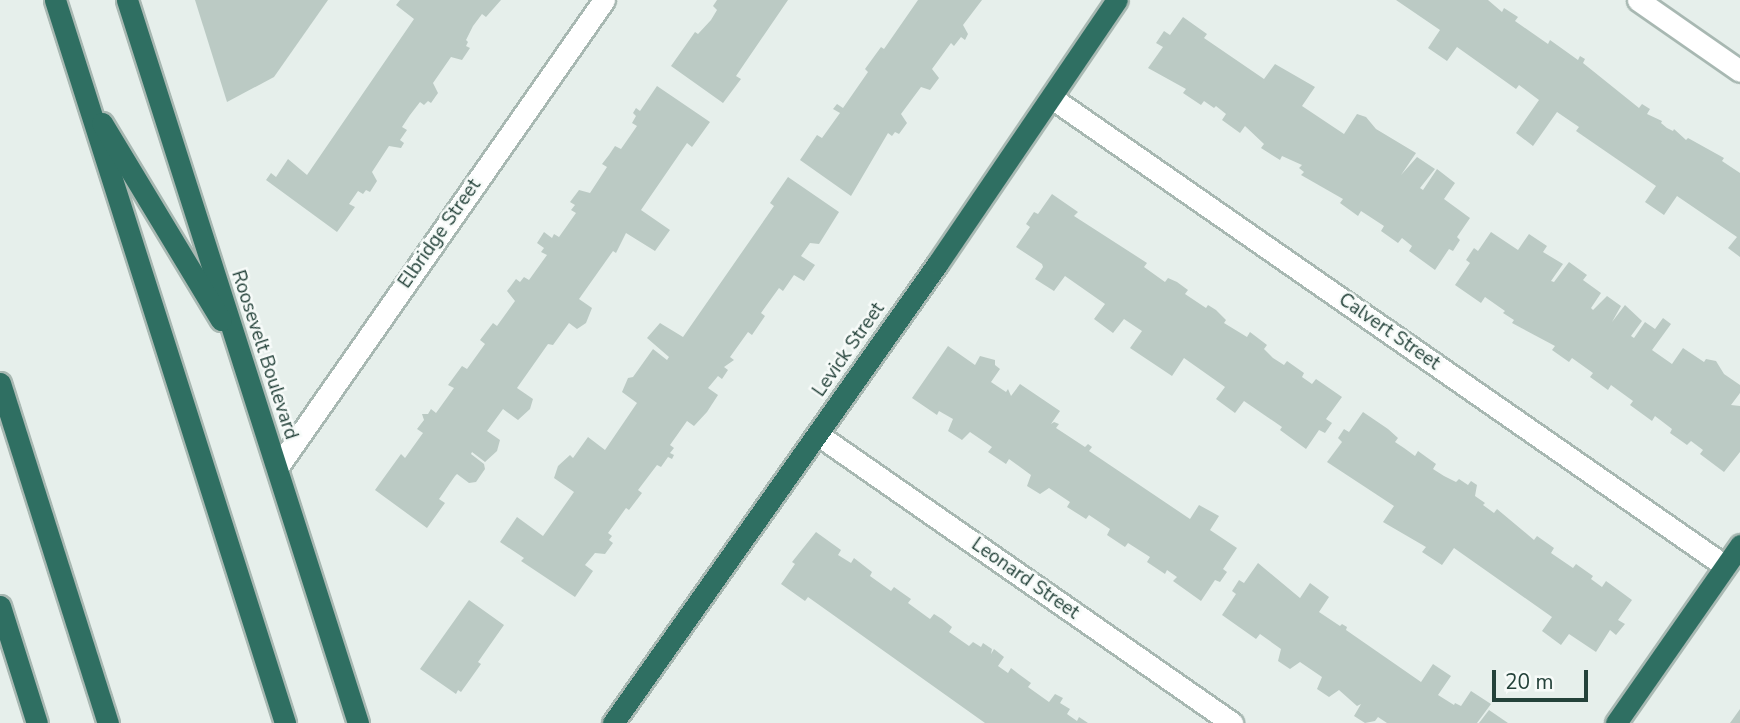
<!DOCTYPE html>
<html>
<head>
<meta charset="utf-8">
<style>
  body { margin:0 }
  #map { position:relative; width:1740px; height:723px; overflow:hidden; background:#e6efeb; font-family:"Nunito Sans",sans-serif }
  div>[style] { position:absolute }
  .building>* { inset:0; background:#bbcac4 }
  .roads { filter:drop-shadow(2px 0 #a8b8b2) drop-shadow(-2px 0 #a8b8b2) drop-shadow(0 2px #a8b8b2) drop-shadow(0 -2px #a8b8b2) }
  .minor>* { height:21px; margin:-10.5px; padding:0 10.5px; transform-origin:10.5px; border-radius:10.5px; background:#fff }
  .highway>* { height:21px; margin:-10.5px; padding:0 10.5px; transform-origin:10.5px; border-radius:10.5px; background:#2f6f62 }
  span { translate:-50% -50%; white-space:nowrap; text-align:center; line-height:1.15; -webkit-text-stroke:5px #f7fbf9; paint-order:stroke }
  .street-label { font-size:19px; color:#24423a }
  .scale { position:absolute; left:1492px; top:670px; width:96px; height:32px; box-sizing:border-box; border:4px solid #24423a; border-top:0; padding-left:9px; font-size:21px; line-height:24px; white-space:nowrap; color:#24423a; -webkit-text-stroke:5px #f7fbf9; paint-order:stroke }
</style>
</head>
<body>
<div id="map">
  <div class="building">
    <div style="clip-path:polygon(195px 0,328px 0,274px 77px,227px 102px)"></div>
    <div style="clip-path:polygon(400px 0,501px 0,486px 17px,482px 14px,473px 26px,466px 40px,468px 42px,466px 46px,470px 48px,462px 60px,451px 57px,433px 83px,438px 93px,431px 103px,428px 101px,424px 105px,420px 102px,410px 115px,402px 127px,407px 130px,400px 140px,404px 143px,401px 148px,389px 146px,372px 172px,377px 181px,370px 192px,366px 190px,363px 194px,358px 191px,349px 204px,355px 207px,337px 232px,266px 180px,271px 173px,276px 177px,288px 159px,307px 175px,414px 19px,396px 5px)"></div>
    <div style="clip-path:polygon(717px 0,788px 0,736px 76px,741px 79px,723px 103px,671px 66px,695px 32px,698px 34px,711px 20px,717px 10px,713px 6px)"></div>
    <div style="clip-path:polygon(918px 0,982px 0,963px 25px,968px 34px,965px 40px,961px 37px,954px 46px,951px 43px,932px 69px,939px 78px,930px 90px,921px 87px,901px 114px,907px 123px,899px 134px,895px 132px,892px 136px,888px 133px,851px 196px,800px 160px,817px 135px,822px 138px,840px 113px,833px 109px,837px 104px,843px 108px,868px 72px,865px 69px,881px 47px,884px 49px)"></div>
    <div style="clip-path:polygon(1396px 0,1488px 0,1502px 12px,1504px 8px,1518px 17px,1515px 21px,1548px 44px,1550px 40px,1578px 60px,1580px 56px,1585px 59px,1583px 63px,1639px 108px,1642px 104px,1650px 109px,1647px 114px,1662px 121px,1661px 123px,1667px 128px,1673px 131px,1674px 129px,1686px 140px,1688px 138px,1724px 158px,1722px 161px,1740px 173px,1740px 257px,1728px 248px,1737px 237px,1677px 196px,1664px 215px,1645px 202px,1656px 186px,1576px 131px,1579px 127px,1557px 112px,1533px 146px,1516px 133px,1539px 100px,1519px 85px,1516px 89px,1457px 47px,1447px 61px,1428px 48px,1440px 30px)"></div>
    <div style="clip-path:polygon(1183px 17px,1207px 34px,1204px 38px,1264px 79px,1275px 64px,1315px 87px,1302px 106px,1344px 134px,1357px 114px,1366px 117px,1376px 129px,1416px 153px,1401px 175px,1417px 157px,1435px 169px,1420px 188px,1423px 190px,1437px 169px,1455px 183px,1444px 199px,1470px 218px,1457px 237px,1460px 240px,1453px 251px,1449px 249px,1435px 270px,1409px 251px,1412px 246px,1402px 238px,1398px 243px,1381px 231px,1384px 226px,1361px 211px,1358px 216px,1340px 203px,1343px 199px,1301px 175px,1304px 172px,1299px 168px,1302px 165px,1282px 156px,1280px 160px,1261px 148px,1264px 144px,1245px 126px,1240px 133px,1222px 120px,1226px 114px,1216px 106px,1214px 108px,1204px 101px,1201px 105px,1183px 93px,1186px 89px,1148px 68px,1163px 47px,1156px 43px,1164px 31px,1170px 35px)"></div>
    <div style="clip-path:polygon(657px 86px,710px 122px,692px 147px,687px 143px,641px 210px,670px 230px,655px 251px,626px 233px,616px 253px,613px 251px,579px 299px,592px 308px,586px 323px,577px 329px,569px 323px,553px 345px,548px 344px,517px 388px,533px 399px,530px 409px,518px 420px,503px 409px,487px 431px,500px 440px,497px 451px,485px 462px,472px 452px,471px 454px,484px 464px,485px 469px,476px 482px,469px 483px,457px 474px,455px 476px,439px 499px,445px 503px,427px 528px,375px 490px,401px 454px,405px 458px,423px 433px,417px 429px,424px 420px,422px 414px,428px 414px,431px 409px,436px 413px,454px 388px,448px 385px,462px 366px,467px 369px,485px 344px,480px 340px,493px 323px,497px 326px,515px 301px,507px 291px,516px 279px,520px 282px,524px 277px,529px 280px,547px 255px,541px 252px,544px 248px,537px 243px,544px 232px,552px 238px,554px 234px,559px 237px,576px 213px,571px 210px,575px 205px,570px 202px,579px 190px,590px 193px,607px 167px,602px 164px,609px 155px,615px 146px,621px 149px,637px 126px,632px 123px,636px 116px,633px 113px,636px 108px,640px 111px)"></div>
    <div style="clip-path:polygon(788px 177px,839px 212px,819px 244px,810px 243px,801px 256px,815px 265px,804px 281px,794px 275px,783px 291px,779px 288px,761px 313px,765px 316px,752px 335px,748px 332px,730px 357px,734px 360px,724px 367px,728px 370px,722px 379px,718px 376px,708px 388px,718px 395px,707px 412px,694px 426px,687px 421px,670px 445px,674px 448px,670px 453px,674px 455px,672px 459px,668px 457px,661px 467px,657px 465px,638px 490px,642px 493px,629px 510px,626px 508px,608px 533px,612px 536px,609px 540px,613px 543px,605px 554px,595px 553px,585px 565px,593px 571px,575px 597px,521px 561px,524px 558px,500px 542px,517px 517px,543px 536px,574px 492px,554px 478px,558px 466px,570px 455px,573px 458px,588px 437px,605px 450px,637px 403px,622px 392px,628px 378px,633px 377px,653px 349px,667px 360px,669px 357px,647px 338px,660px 323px,683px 337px,774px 206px,770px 203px)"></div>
    <div style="clip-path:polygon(1052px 194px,1078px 212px,1074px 216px,1147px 263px,1144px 267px,1165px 282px,1168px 278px,1177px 282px,1188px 290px,1185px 294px,1206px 308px,1208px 305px,1216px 310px,1226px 320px,1224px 323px,1247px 337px,1250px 332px,1267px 345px,1264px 349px,1273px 358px,1284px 365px,1287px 361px,1304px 373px,1302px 377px,1312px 384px,1316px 379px,1342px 397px,1326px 419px,1332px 423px,1325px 433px,1319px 430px,1306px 449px,1280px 430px,1282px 427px,1244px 401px,1235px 413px,1216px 399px,1225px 387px,1184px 358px,1172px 376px,1130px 348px,1142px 331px,1124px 319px,1113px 333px,1094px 319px,1105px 304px,1065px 276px,1054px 291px,1035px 279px,1043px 267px,1042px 264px,1016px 247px,1030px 227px,1026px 224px,1034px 212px,1038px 214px)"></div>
    <div style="clip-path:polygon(1491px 232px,1518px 250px,1529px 234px,1547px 246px,1543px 252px,1563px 264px,1551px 281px,1554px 282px,1569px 262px,1587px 275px,1583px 280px,1601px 293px,1591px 308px,1593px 310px,1607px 296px,1621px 306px,1612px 322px,1625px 305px,1642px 321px,1631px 336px,1634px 338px,1645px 322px,1655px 329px,1663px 318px,1671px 324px,1652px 350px,1672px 364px,1683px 348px,1704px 362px,1706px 359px,1716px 361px,1724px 374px,1740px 385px,1740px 393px,1731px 405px,1740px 406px,1740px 452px,1724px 472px,1700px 454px,1703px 450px,1691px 441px,1687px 445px,1680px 440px,1670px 433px,1672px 429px,1655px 416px,1652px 421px,1630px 405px,1633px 401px,1611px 385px,1608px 390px,1590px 377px,1593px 373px,1572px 358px,1569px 362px,1552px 350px,1555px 346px,1512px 323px,1514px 320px,1503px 313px,1505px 311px,1485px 297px,1481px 303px,1455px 285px,1470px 263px,1466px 260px,1474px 248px,1478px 251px)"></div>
    <div style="clip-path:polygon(948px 346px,975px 365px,980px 356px,995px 360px,995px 365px,1000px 369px,991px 382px,1006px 392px,1008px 389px,1011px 396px,1020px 384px,1060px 411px,1051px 424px,1054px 422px,1059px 424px,1056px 428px,1085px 447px,1088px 444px,1092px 447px,1089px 451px,1190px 519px,1199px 505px,1219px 516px,1210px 530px,1237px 548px,1223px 569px,1227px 572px,1220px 582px,1215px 580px,1201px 601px,1173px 581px,1177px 577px,1167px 570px,1165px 574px,1147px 562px,1150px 557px,1128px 543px,1125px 547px,1107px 535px,1110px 529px,1089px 515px,1086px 519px,1067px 507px,1070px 502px,1049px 488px,1040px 494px,1027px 486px,1031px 475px,1009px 459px,1006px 464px,988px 452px,992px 447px,970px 432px,962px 440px,948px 431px,953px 419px,939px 411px,937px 415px,912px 398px)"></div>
    <div style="clip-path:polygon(1363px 412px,1388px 429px,1398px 438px,1395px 442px,1404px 448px,1415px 456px,1418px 451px,1436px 464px,1433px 469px,1444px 476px,1456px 482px,1459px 479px,1468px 485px,1471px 481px,1477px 485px,1475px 496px,1485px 503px,1483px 505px,1494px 513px,1497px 509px,1534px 540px,1537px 536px,1554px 548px,1551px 553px,1573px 568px,1576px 564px,1593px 576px,1591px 579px,1602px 587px,1606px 581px,1632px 600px,1618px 620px,1625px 624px,1616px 635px,1610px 630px,1596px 652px,1569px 634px,1561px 645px,1542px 631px,1552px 617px,1454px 548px,1442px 565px,1422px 552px,1426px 547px,1383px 522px,1394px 506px,1327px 462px,1342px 442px,1338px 438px,1344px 429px,1349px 432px)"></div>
    <div style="clip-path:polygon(816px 532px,841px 550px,838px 555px,851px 563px,854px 558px,872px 572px,870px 576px,891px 591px,894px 587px,901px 592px,911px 599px,908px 603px,930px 619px,934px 614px,942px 619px,952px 627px,949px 632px,969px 646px,973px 642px,981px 647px,983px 643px,992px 649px,991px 654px,994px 649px,1004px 657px,998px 666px,1008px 673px,1011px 668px,1020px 675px,1031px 683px,1028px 687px,1049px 702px,1055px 694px,1063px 698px,1060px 703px,1070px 709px,1067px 714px,1077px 721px,1079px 717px,1088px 723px,985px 723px,808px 597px,805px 601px,781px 584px,795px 564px,792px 562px)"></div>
    <div style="clip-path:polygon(1258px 563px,1300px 598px,1310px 583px,1329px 597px,1319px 612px,1340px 626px,1342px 624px,1347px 627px,1346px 630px,1421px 682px,1433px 664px,1451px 676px,1438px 695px,1454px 705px,1455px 703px,1461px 706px,1471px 691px,1491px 704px,1477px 723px,1387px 723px,1378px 717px,1375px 721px,1365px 723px,1354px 716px,1361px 704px,1357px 706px,1339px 690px,1329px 697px,1317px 689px,1322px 677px,1300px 662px,1290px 669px,1278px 661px,1281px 649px,1260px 634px,1256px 639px,1222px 615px,1236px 594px,1232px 591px,1239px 580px,1244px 583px)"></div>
    <div style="clip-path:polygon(469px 600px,504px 625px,478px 662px,481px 664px,461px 692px,458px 690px,456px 694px,420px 669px)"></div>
    <div style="clip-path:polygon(1740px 709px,1740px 723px,1730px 723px)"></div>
    <div style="clip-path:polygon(1489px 710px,1508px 723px,1479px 723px)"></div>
  </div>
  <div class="roads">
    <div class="minor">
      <div style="left:1638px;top:0;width:124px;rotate:34.8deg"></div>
      <div style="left:1052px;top:98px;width:820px;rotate:34.81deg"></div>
      <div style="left:817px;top:434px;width:506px;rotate:34.85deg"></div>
      <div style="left:277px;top:468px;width:571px;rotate:-55.06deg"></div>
    </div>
    <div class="highway">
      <div style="left:55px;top:0;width:759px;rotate:72.35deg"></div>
      <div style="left:127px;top:0;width:759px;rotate:72.28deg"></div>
      <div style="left:102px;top:123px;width:230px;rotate:58.9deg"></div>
      <div style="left:0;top:383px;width:357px;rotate:72.4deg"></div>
      <div style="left:0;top:606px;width:123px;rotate:72.5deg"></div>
      <div style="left:613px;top:723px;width:563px;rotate:-54.76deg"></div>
      <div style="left:938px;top:263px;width:318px;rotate:-55.8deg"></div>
      <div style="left:1616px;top:723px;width:217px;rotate:-55.1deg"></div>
    </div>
  </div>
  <div class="street-label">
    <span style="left:440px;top:234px;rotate:-55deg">Elbridge Street</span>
    <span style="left:1389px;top:332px;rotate:35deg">Calvert Street</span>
    <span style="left:849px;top:350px;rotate:-55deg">Levick Street</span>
    <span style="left:264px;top:355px;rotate:72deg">Roosevelt Boulevard</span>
    <span style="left:1025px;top:579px;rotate:35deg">Leonard Street</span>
  </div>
  <div class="scale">20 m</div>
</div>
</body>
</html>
